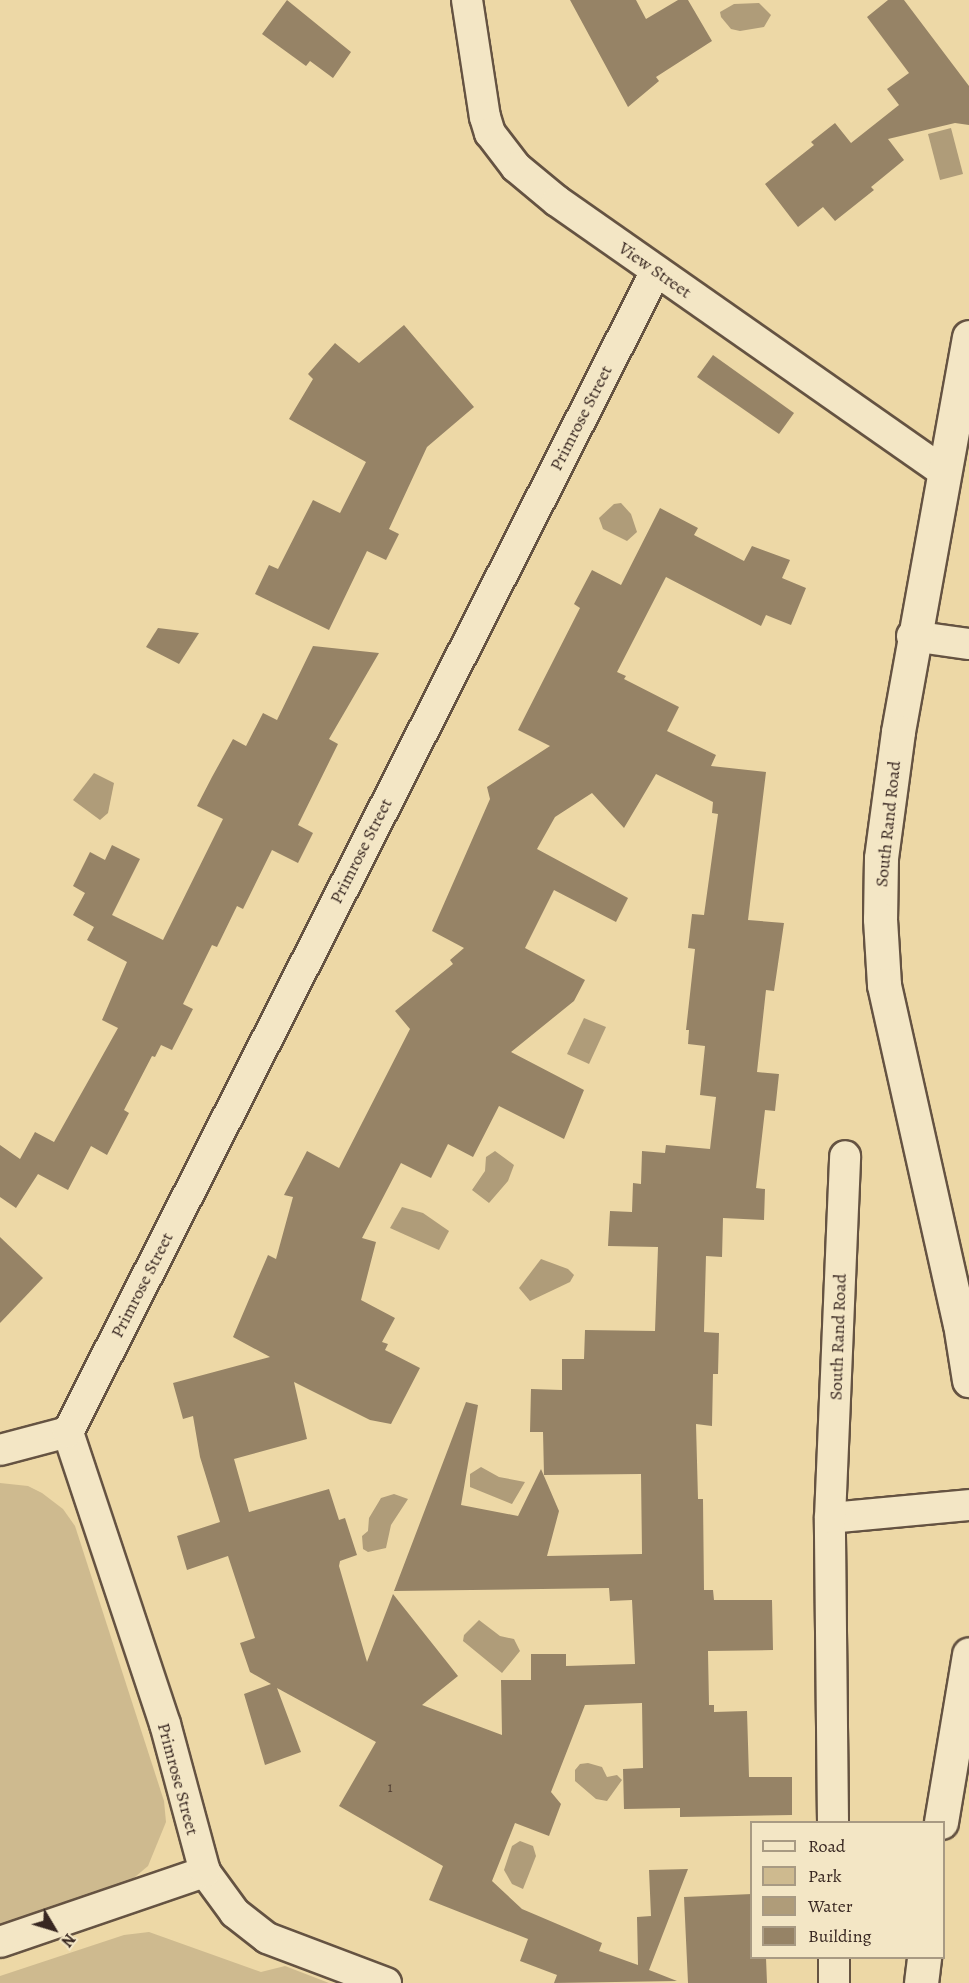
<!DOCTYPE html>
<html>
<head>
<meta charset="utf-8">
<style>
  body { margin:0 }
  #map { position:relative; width:969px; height:1983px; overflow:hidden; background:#edd8a6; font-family:Alegreya,serif }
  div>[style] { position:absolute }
  .green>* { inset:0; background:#ceba8f }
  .water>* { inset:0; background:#af9c79 }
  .building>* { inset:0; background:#968366 }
  .roads { filter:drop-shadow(2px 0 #655342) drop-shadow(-2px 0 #655342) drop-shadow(0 2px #655342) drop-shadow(0 -2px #655342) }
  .street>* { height:30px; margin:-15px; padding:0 15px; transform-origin:15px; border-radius:15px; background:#f3e6c5 }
  .secondary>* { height:33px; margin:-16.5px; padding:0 16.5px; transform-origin:16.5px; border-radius:16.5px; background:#f3e6c5 }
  span { translate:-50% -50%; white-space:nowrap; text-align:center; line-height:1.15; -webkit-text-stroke:4.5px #f3e6c5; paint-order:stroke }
  .number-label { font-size:15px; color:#503e32 }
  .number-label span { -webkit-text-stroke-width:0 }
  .street-label { font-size:18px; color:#382721 }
  .legend { position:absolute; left:750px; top:1821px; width:195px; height:138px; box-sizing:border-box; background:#f3e6c5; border:2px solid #a89a83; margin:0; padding:8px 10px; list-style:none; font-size:18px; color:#382721 }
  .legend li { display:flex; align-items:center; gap:12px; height:30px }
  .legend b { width:30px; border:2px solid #a89a83 }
  .north { position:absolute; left:24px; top:1899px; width:60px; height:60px; -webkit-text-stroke:4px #f3e6c5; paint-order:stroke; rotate:128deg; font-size:16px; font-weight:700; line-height:24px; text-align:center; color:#382721 }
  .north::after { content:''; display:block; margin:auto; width:21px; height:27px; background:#382721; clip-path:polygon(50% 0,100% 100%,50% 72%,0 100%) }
</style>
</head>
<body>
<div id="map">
  <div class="green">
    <div style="clip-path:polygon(0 1483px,28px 1486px,42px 1493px,63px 1509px,75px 1526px,164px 1801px,166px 1822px,148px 1866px,122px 1888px,0 1928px)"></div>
    <div style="clip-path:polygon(149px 1932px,261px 1972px,285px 1966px,329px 1983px,0 1983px,0 1976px,124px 1935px)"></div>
  </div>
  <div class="water">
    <div style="clip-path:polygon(759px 3px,771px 15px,764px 27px,740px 31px,731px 29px,721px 17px,720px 12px,734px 4px)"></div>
    <div style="clip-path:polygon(951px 128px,963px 174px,940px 180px,928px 134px)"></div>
    <div style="clip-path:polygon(621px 503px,631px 514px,637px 532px,627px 541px,603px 529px,599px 518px,614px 504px)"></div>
    <div style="clip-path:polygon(94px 773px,114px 783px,108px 813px,100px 820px,73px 800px)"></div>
    <div style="clip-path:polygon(584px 1018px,606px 1027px,589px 1064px,567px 1054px)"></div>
    <div style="clip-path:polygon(495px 1151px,514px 1165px,508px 1181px,489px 1203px,472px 1190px,485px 1171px,486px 1157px)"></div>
    <div style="clip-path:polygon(402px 1207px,423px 1213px,449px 1231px,439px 1250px,390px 1228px)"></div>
    <div style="clip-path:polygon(541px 1259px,568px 1269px,574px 1275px,570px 1282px,530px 1301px,519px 1288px)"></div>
    <div style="clip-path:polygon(481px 1467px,499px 1477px,525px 1482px,512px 1504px,470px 1487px,470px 1474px)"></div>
    <div style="clip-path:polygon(394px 1494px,408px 1499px,391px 1525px,386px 1548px,368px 1552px,363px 1549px,362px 1536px,368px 1531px,369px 1518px,381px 1498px)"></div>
    <div style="clip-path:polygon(479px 1620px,500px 1636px,514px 1639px,520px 1651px,502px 1673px,463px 1641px,464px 1635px)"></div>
    <div style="clip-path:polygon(588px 1763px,602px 1767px,607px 1777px,617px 1775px,622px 1780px,607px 1801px,596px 1799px,575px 1781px,575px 1770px,580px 1764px)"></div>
    <div style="clip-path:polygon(520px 1841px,533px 1846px,536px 1856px,523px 1889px,512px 1884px,504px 1870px,512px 1846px)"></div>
  </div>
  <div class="building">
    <div style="clip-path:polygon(287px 0,351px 52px,333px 78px,310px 61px,306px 66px,262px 34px)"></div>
    <div style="clip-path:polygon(570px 0,636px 0,646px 19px,678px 0,688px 0,712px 41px,656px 77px,659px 81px,628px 107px)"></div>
    <div style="clip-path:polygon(888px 0,904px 0,969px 86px,969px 125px,955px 123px,888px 139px,904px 160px,871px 187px,874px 190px,835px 221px,823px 207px,798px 227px,765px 184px,814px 145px,811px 142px,835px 123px,851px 143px,899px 105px,887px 89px,909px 73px,867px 17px)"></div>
    <div style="clip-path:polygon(404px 325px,474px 407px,427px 447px,389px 529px,399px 534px,386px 560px,367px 551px,329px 630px,255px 594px,269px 565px,278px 569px,313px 500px,340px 513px,366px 462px,289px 419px,313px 379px,308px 374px,335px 343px,359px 363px)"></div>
    <div style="clip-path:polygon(713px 355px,794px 413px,779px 434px,697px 377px)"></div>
    <div style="clip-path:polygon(evenodd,660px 508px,698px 528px,694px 535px,744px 561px,752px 546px,790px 560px,782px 578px,806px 588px,791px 625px,766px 615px,761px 626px,666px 577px,617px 672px,626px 676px,624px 679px,679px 707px,667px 731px,716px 755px,711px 766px,766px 772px,748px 920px,784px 923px,774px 991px,766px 990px,757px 1072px,779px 1074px,775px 1111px,765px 1110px,756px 1188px,765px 1189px,764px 1220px,723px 1218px,722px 1257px,706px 1256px,704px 1332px,719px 1333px,718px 1374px,713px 1374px,712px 1426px,696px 1424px,698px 1499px,703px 1499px,704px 1590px,713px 1590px,714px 1600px,772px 1600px,773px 1650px,708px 1651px,709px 1705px,714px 1705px,714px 1712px,747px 1711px,749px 1777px,792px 1777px,792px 1815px,680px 1817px,680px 1808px,624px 1809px,623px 1769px,643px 1768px,642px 1703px,585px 1705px,551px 1792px,561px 1804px,549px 1836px,515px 1823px,492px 1881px,522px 1909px,602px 1943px,599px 1951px,638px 1965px,637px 1917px,651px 1916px,649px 1870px,688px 1869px,649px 1970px,677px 1981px,554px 1983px,557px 1975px,520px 1961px,528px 1939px,429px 1900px,443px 1866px,339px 1806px,376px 1742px,277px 1688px,301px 1752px,265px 1765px,244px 1694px,271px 1684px,250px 1672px,240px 1643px,255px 1638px,228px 1556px,187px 1570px,177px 1536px,220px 1522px,200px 1457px,193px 1416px,183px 1419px,173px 1383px,270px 1357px,233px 1337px,268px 1255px,276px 1259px,293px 1197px,284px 1195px,307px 1151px,339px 1168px,410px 1029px,395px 1011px,453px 964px,450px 960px,464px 948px,432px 931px,490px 799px,487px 787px,550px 746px,518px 730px,580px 608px,574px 604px,592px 570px,621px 585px,660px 508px,656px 774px,713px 802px,712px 813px,718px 814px,704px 915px,692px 914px,688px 948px,695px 949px,686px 1030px,689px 1030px,688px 1044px,705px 1046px,700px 1095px,716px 1097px,710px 1149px,666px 1145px,665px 1153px,642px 1151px,641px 1184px,633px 1183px,632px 1212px,610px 1211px,608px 1246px,658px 1247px,655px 1331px,585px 1330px,584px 1359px,562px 1359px,562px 1390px,531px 1389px,530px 1432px,543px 1432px,544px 1475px,641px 1474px,642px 1554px,547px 1556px,559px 1511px,541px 1469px,518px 1516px,461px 1505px,478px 1405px,466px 1402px,394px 1591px,609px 1588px,610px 1601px,632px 1600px,635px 1664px,566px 1666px,566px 1654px,531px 1654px,531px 1680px,501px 1680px,502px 1735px,422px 1705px,458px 1676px,393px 1594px,367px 1662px,339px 1566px,340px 1561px,357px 1555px,345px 1518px,339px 1520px,329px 1489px,249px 1512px,234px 1459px,307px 1439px,294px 1382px,370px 1420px,391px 1424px,420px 1368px,385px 1350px,388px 1344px,382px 1342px,395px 1318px,361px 1300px,376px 1242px,362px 1238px,401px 1163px,431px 1178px,448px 1144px,473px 1157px,499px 1106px,564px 1139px,584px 1090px,511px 1052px,574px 1001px,585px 980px,525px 948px,554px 890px,616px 922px,628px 898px,537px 849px,555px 817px,592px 793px,624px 828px,656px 774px)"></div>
    <div style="clip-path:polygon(158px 628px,199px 633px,179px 664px,146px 647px)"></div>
    <div style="clip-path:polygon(313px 646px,379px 653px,329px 739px,338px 744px,298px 825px,313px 833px,298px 863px,272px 850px,243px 909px,237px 906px,217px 947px,212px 945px,183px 1004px,193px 1009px,172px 1050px,161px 1045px,155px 1057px,152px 1056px,124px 1110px,129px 1113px,107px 1155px,91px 1146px,68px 1190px,38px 1174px,16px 1208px,0 1197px,0 1145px,20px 1159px,35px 1132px,54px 1142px,118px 1028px,102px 1020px,127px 962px,87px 940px,94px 927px,73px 915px,85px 893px,73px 886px,90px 852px,105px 860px,112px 845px,140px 859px,112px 915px,163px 940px,223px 819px,197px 806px,212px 777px,233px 739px,246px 746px,263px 713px,277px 720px)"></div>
    <div style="clip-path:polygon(0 1237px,43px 1278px,0 1323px)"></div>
    <div style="clip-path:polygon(752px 1894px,752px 1958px,766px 1958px,767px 1983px,688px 1983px,684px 1897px)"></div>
  </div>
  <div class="roads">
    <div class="street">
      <div style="left:467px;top:0;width:118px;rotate:81.3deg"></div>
      <div style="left:485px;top:117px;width:17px;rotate:73deg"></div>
      <div style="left:490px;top:133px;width:43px;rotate:52.6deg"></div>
      <div style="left:516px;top:167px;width:53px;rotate:39.7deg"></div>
      <div style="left:557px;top:201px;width:472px;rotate:35deg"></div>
      <div style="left:912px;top:636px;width:58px;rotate:8deg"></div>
      <div style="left:0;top:1450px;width:70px;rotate:-14.8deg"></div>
      <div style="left:830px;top:1518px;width:140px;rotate:-5.3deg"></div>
      <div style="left:833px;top:1822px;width:304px;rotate:-90.6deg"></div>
      <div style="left:830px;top:1518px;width:362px;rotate:-87.6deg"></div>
      <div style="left:0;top:1942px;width:217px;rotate:-18.9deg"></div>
      <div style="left:834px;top:1958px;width:25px;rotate:90deg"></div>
      <div style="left:386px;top:1983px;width:127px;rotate:-159.3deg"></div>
      <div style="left:267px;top:1938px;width:41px;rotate:-142deg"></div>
      <div style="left:235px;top:1913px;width:51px;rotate:-126.2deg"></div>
      <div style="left:205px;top:1872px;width:153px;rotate:-105.1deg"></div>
      <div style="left:165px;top:1724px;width:308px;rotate:-108.4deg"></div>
      <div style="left:68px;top:1432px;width:1301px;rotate:-63.14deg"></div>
    </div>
    <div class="secondary">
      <div style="left:969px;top:337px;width:401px;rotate:100.2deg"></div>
      <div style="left:898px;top:732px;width:127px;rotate:97.7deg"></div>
      <div style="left:881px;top:858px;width:61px;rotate:90.9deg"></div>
      <div style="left:880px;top:919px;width:66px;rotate:86.5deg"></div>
      <div style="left:884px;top:985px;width:347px;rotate:77.4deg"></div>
      <div style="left:960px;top:1324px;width:57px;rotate:80.9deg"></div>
      <div style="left:941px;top:1822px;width:170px;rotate:-80.5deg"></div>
      <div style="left:921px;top:1983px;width:25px;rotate:-83deg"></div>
    </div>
  </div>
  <div class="number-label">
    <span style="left:390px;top:1788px">1</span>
  </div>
  <div class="street-label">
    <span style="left:655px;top:270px;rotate:35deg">View Street</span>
    <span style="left:581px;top:418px;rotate:-63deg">Primrose Street</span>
    <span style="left:888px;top:824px;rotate:-84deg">South Rand Road</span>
    <span style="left:361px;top:851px;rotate:-63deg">Primrose Street</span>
    <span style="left:142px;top:1285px;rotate:-63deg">Primrose Street</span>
    <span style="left:838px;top:1337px;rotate:-88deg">South Rand Road</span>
    <span style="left:178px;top:1779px;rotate:75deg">Primrose Street</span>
  </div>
  <ul class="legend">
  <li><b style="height:8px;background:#f3e6c5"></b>Road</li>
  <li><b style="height:16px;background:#ceba8f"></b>Park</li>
  <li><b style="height:16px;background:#af9c79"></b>Water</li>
  <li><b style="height:16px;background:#968366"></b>Building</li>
  </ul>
  <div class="north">N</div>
</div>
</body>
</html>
